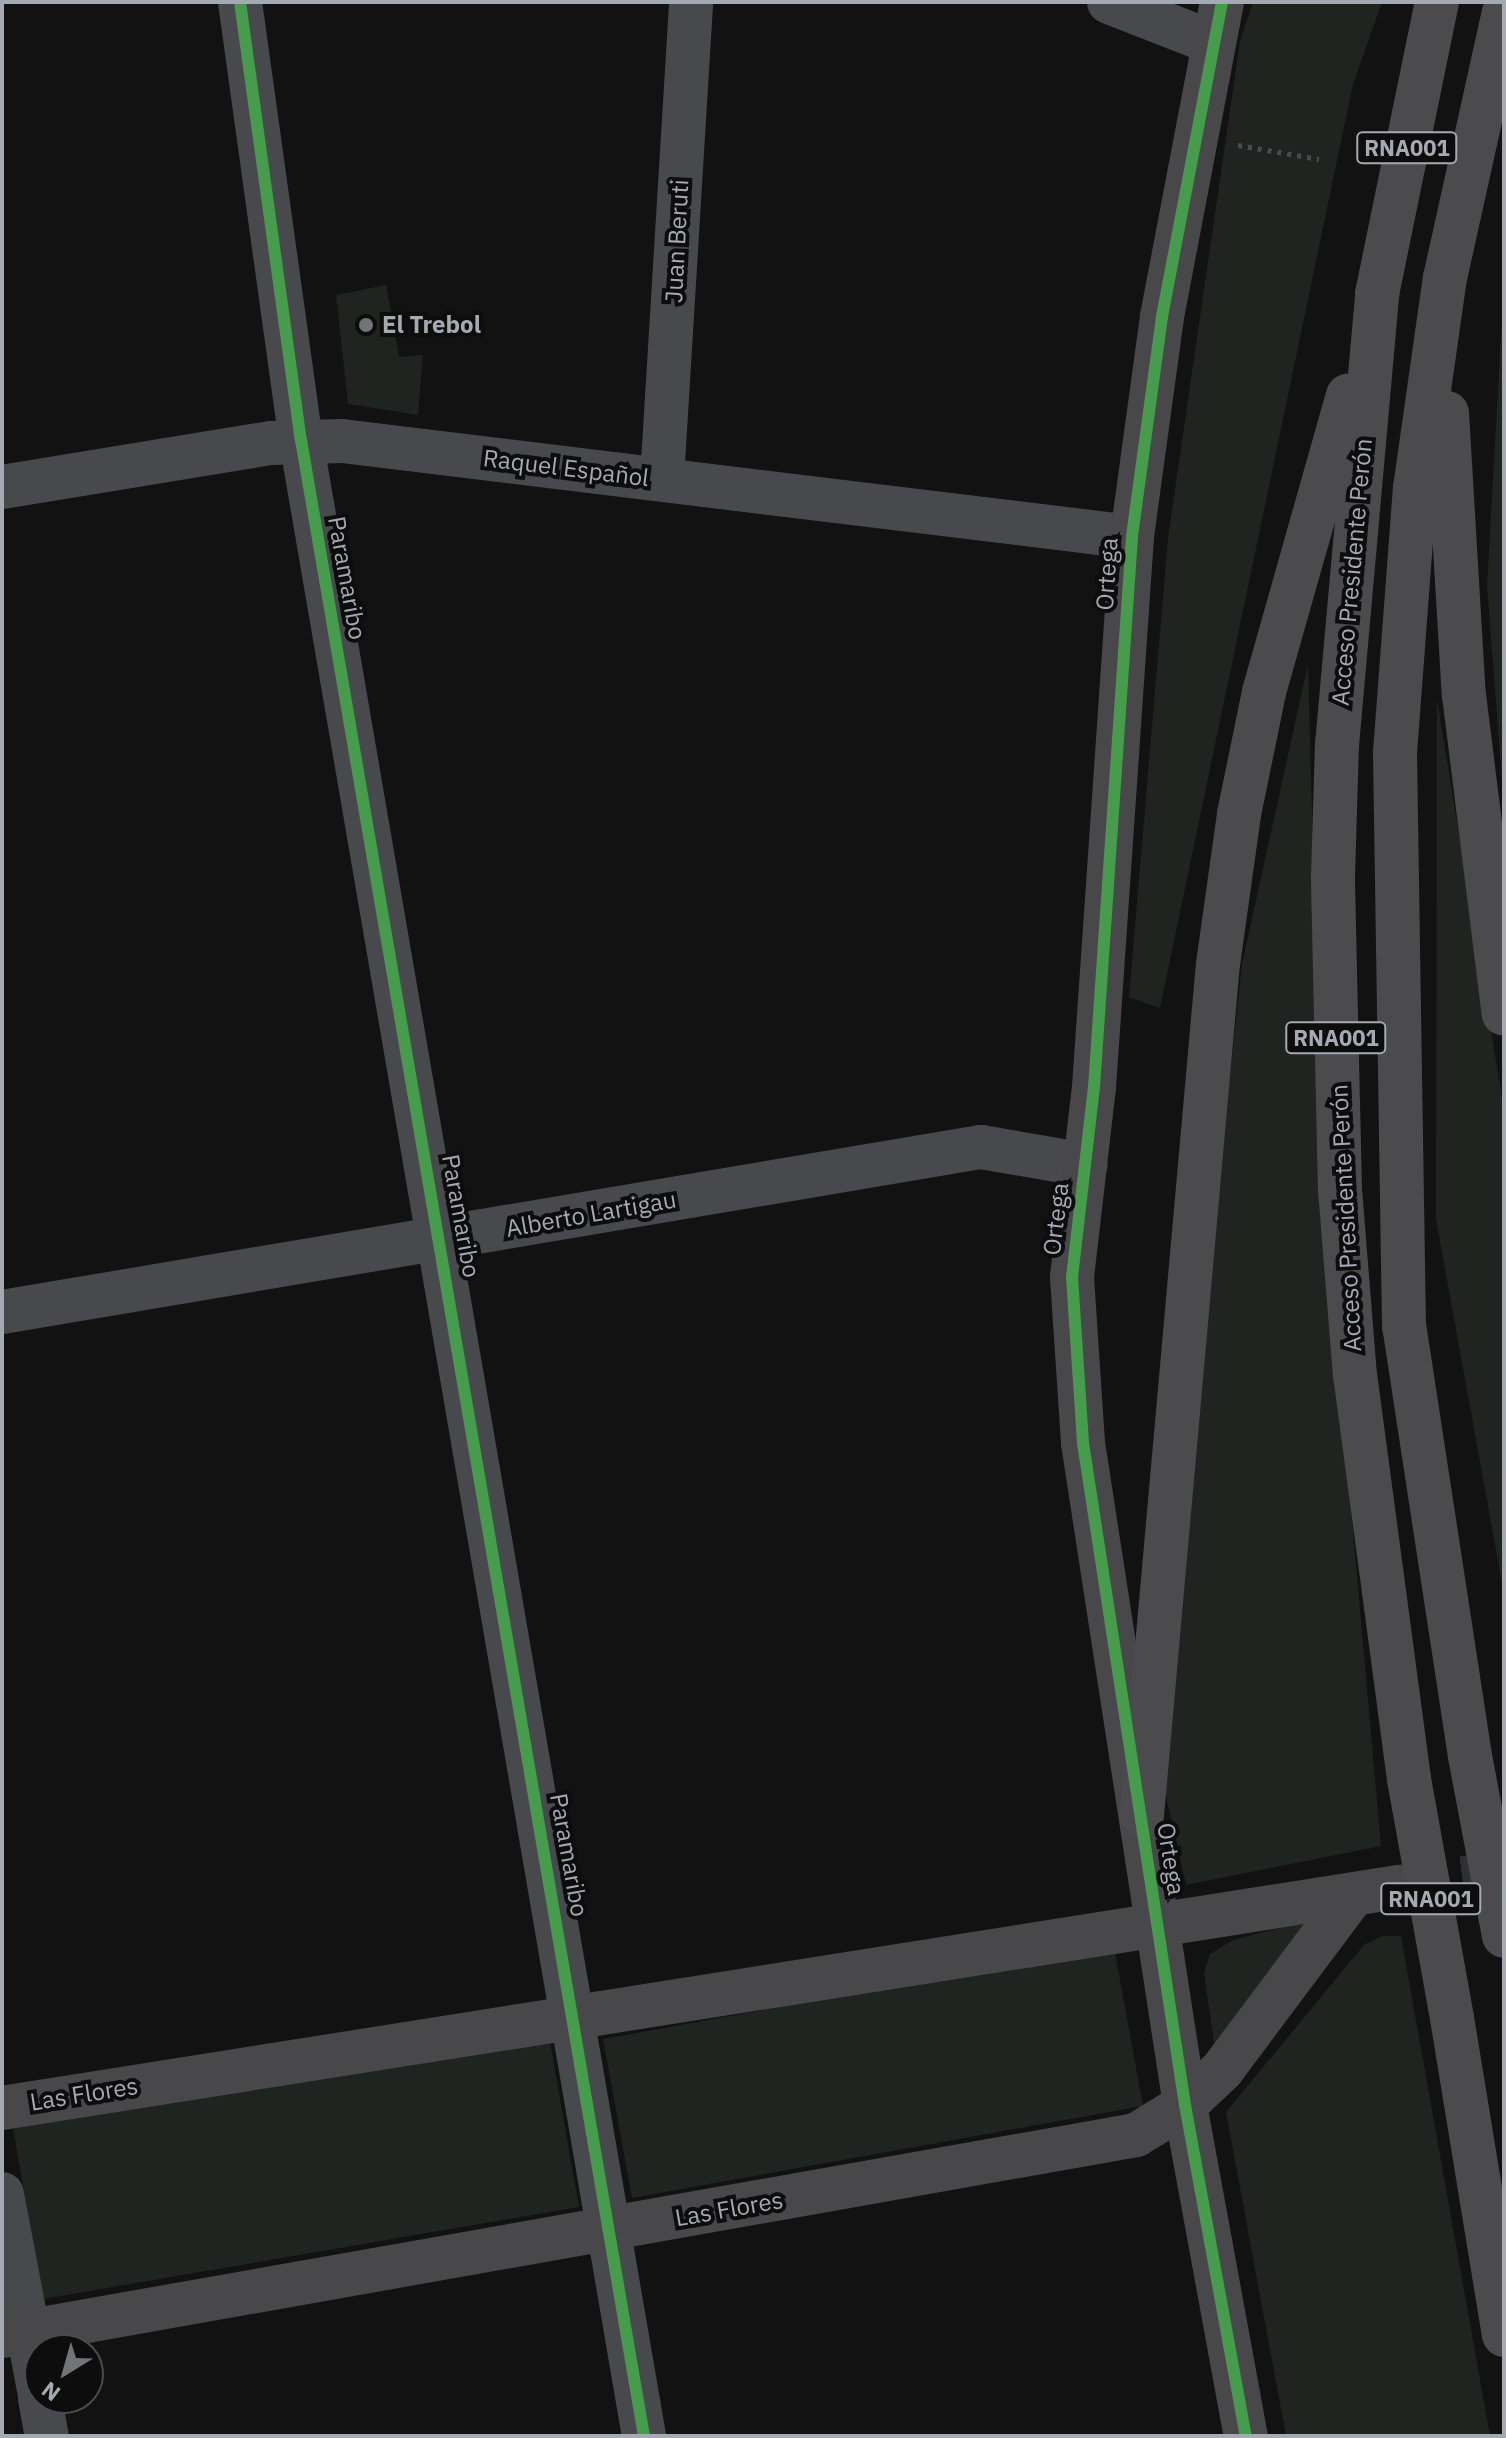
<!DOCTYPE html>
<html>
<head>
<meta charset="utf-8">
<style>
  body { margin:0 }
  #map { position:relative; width:1506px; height:2438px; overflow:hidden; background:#121213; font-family:"IBM Plex Sans",sans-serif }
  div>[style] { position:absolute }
  .green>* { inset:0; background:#1f2420 }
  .secondary-tunnel>* { height:44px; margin-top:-22px; transform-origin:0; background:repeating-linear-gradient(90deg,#2f3033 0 44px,transparent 0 66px) }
  .path>* { height:5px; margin-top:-2.5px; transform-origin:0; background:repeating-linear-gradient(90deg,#4a4b4e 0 4px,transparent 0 10px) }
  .street>* { height:44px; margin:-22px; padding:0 22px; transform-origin:22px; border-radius:22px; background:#48494c }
  .secondary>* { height:44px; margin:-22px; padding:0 22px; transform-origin:22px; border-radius:22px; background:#48484a }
  .highway>* { height:44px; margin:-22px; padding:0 22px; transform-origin:22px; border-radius:22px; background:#4b4b4d }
  .highway-bridge>* { height:44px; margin:-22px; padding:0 22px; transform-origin:22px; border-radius:22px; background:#4b4b4d }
  .cycleway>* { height:12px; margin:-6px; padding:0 6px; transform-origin:6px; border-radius:6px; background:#469c4c }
  .dots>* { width:22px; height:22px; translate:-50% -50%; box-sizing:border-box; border:4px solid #0d0d0e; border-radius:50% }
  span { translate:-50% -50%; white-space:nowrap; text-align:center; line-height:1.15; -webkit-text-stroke:8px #0d0d0e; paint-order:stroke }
  .shield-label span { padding:2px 6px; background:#0d0d0e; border:2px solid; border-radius:6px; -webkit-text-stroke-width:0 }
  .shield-label { font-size:22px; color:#a5a9b2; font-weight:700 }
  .street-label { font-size:24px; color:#a5a9b2 }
  .poi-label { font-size:24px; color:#a5a9b2; font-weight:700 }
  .left { translate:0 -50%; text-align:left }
  .frame { position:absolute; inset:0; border:4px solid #a5a9b2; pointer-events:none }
  .north { position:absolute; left:24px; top:2334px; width:80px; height:80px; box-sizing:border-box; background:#0d0d0e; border:2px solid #4a4b50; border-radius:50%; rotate:217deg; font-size:22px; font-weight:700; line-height:32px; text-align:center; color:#a5a9b2 }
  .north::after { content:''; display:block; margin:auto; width:28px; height:36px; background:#72747a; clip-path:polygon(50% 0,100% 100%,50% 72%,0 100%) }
</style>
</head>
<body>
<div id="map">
  <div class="green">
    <div style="clip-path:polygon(1253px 2px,1382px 2px,1353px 84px,1160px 1008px,1129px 997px,1168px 538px,1240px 41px)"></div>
    <div style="clip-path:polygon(1504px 283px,1504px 807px,1487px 586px)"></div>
    <div style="clip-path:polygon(386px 285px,399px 357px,423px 355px,418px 415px,348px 404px,336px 295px)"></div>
    <div style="clip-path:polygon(1308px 664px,1322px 1182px,1381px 1846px,1186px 1885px,1157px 1756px,1242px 964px)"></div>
    <div style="clip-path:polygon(1437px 699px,1504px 1110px,1504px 1594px,1436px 1219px)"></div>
    <div style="clip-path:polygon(1311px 1920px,1215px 2050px,1204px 1973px,1210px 1954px,1233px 1940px)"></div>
    <div style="clip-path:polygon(1382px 1936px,1401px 1936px,1490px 2436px,1286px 2436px,1226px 2112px,1364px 1945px)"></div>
    <div style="clip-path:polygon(1114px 1947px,1143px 2106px,632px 2198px,603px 2039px)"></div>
    <div style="clip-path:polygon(549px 2036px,579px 2207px,43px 2299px,13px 2128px)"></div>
  </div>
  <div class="secondary-tunnel">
    <div style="left:1397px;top:1887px;width:108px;rotate:-7.5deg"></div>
  </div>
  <div class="path">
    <div style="left:1238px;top:145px;width:82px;rotate:9.8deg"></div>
  </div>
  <div class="street">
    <div style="left:240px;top:2px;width:442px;rotate:82.1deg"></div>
    <div style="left:301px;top:440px;width:2025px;rotate:80.25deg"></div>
    <div style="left:1109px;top:2px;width:110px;rotate:21.4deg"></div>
    <div style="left:662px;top:479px;width:478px;rotate:-86.5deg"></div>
    <div style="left:2px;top:487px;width:273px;rotate:-9.3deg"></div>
    <div style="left:271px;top:443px;width:71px;rotate:-1.6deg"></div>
    <div style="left:342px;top:441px;width:796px;rotate:6.93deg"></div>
    <div style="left:2px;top:1312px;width:993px;rotate:-9.57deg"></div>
    <div style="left:981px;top:1147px;width:106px;rotate:9.8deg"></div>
    <div style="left:2px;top:2194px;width:206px;rotate:79.3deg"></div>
    <div style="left:40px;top:2398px;width:39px;rotate:80deg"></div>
  </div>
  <div class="secondary">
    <div style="left:1222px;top:2px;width:321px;rotate:100.8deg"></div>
    <div style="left:1162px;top:317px;width:222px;rotate:97.8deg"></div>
    <div style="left:1132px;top:537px;width:551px;rotate:93.95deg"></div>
    <div style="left:1094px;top:1087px;width:191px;rotate:96.6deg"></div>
    <div style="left:1072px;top:1277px;width:166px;rotate:86.2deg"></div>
    <div style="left:1083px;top:1443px;width:670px;rotate:81.24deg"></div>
    <div style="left:1185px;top:2105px;width:337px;rotate:79.6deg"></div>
    <div style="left:2px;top:2108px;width:1412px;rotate:-9deg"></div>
    <div style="left:2px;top:2336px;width:1152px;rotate:-10.05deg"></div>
    <div style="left:1136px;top:2135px;width:57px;rotate:-31.5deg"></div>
    <div style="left:1185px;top:2105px;width:51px;rotate:-43.4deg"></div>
    <div style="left:1222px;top:2070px;width:217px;rotate:-53.2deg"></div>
  </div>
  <div class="highway">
    <div style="left:1447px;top:413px;width:283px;rotate:86.6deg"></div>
    <div style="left:1464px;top:695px;width:321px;rotate:82.9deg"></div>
    <div style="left:1470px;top:1756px;width:434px;rotate:-98.7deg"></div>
    <div style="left:1404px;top:1327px;width:574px;rotate:-90.9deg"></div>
    <div style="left:1395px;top:753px;width:266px;rotate:-85.7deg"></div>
    <div style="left:1415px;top:488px;width:212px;rotate:-81.9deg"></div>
    <div style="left:1445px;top:278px;width:272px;rotate:-77.5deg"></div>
    <div style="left:1409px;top:1779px;width:407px;rotate:-97.6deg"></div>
    <div style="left:1355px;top:1376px;width:186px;rotate:-94.6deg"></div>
    <div style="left:1340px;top:1191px;width:314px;rotate:-91.3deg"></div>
    <div style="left:1333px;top:877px;width:132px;rotate:-88.3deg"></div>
    <div style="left:1337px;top:745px;width:453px;rotate:-84.9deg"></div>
    <div style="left:1377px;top:294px;width:298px;rotate:-78.4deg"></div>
    <div style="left:1142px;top:1815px;width:854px;rotate:-84.9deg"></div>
    <div style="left:1218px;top:964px;width:151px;rotate:-82deg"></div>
    <div style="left:1239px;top:814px;width:125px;rotate:-78.4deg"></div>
    <div style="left:1264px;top:692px;width:308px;rotate:-74.2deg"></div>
    <div style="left:1452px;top:2018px;width:321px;rotate:80.7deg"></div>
  </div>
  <div class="highway-bridge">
    <div style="left:1470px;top:1756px;width:183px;rotate:79.3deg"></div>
    <div style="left:1409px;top:1779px;width:243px;rotate:79.8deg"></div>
  </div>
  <div class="cycleway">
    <div style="left:240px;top:2px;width:442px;rotate:82.1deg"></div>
    <div style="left:301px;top:440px;width:2025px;rotate:80.25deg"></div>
    <div style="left:1222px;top:2px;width:321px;rotate:100.8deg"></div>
    <div style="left:1162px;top:317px;width:222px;rotate:97.8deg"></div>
    <div style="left:1132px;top:537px;width:551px;rotate:93.95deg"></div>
    <div style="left:1094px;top:1087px;width:191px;rotate:96.6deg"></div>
    <div style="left:1072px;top:1277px;width:166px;rotate:86.2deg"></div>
    <div style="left:1083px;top:1443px;width:670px;rotate:81.24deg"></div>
    <div style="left:1185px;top:2105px;width:337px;rotate:79.6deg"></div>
  </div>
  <div class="dots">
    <div style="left:366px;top:325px;background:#72747a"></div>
  </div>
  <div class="shield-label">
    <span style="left:1407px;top:148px">RNA001</span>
    <span style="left:1336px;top:1038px">RNA001</span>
    <span style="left:1431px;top:1899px">RNA001</span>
  </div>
  <div class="street-label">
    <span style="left:677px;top:241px;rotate:-87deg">Juan Beruti</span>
    <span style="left:566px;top:468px;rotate:7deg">Raquel Español</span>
    <span style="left:1352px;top:572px;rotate:-85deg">Acceso Presidente Perón</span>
    <span style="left:1107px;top:574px;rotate:-86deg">Ortega</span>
    <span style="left:347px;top:578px;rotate:80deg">Paramaribo</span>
    <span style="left:591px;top:1214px;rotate:-10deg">Alberto Lartigau</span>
    <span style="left:461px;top:1216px;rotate:80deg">Paramaribo</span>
    <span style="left:1346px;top:1218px;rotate:-93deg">Acceso Presidente Perón</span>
    <span style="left:1056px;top:1219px;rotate:-83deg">Ortega</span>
    <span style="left:569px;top:1855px;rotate:80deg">Paramaribo</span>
    <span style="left:1171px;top:1859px;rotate:81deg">Ortega</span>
    <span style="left:84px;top:2094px;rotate:-9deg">Las Flores</span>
    <span style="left:729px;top:2209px;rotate:-10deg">Las Flores</span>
  </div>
  <div class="poi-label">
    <span class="left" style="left:382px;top:325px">El Trebol</span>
  </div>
  <div class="frame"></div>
  <div class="north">N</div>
</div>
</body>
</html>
